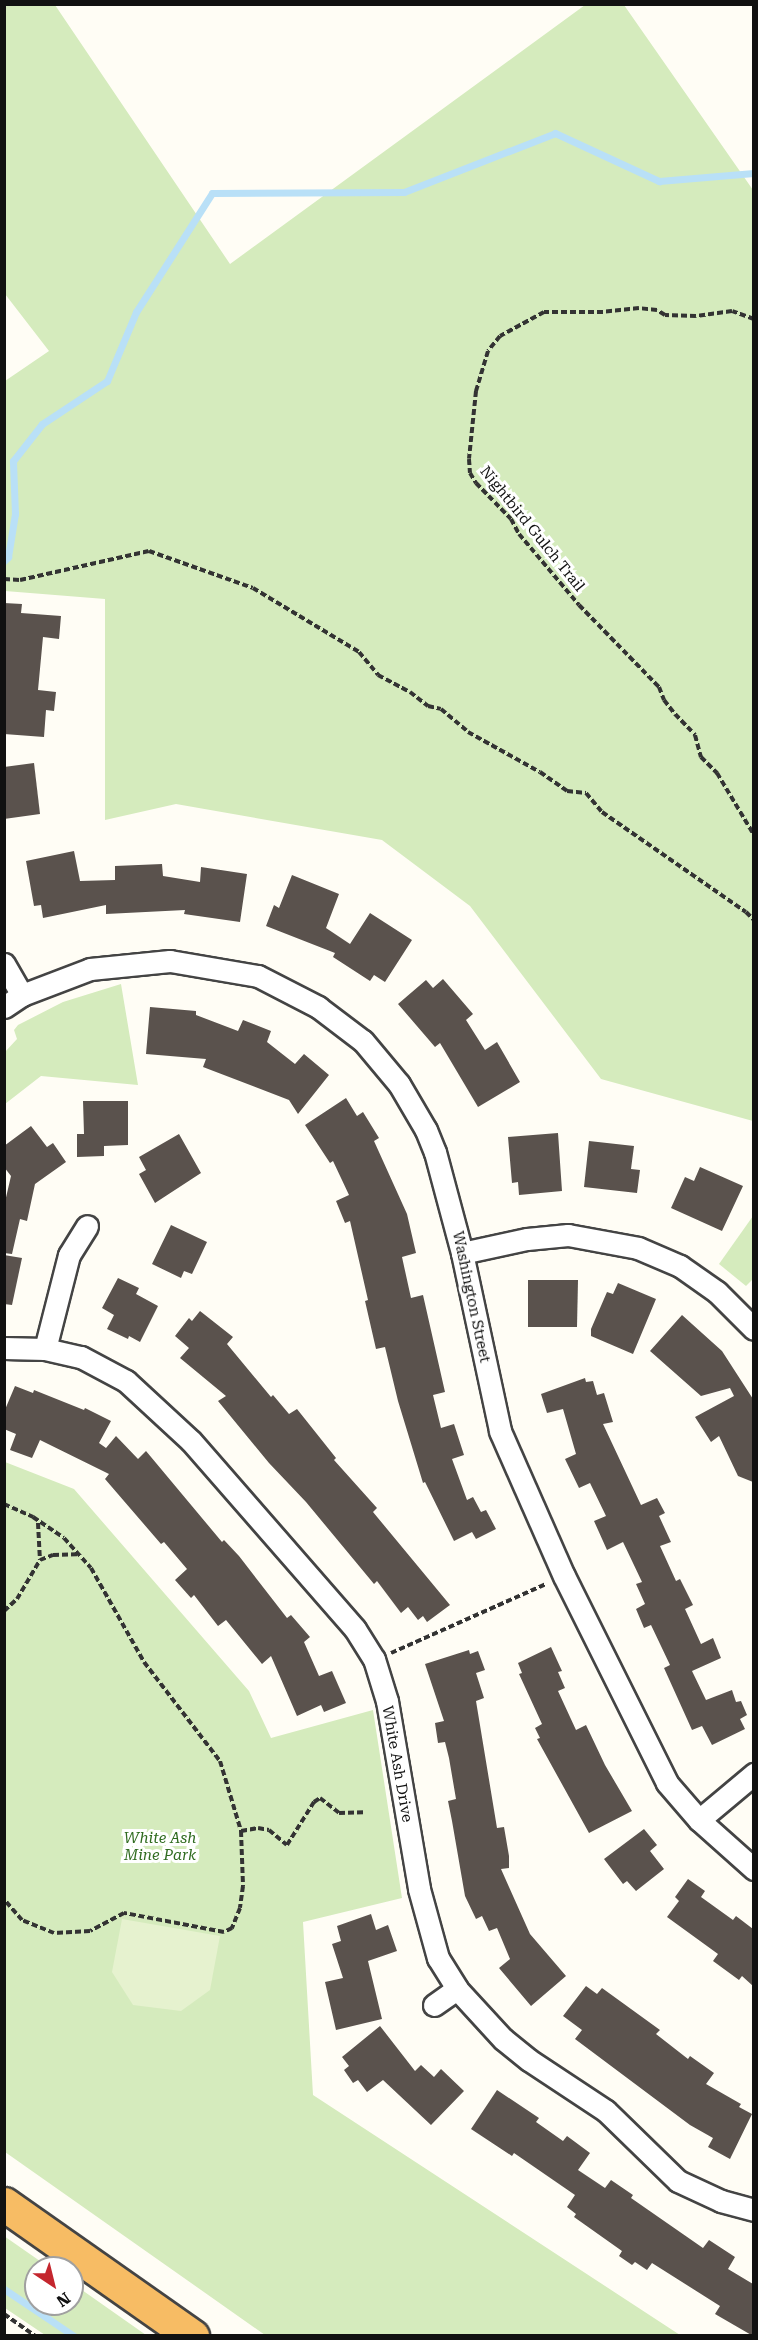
<!DOCTYPE html>
<html>
<head>
<meta charset="utf-8">
<style>
  body { margin:0 }
  #map { position:relative; width:758px; height:2340px; overflow:hidden; background:#fffdf5; font-family:"Roboto Serif",serif }
  div>[style] { position:absolute }
  .green>* { inset:0; background:#d5ebbd }
  .pitch>* { inset:0; background:#e6f2cf }
  .stream>* { height:7px; margin:-3.5px; padding:0 3.5px; transform-origin:3.5px; border-radius:3.5px; background:#b9e0f7 }
  .building>* { inset:0; background:#5a524d }
  .path>* { height:4px; margin-top:-2px; transform-origin:0; background:repeating-linear-gradient(90deg,#333 0 6px,transparent 0 9px) }
  .roads { filter:drop-shadow(2px 0 #444) drop-shadow(-2px 0 #444) drop-shadow(0 2px #444) drop-shadow(0 -2px #444) }
  .minor>* { height:21px; margin:-10.5px; padding:0 10.5px; transform-origin:10.5px; border-radius:10.5px; background:#fff }
  .trunk>* { height:33px; margin:-16.5px; padding:0 16.5px; transform-origin:16.5px; border-radius:16.5px; background:#f7bc64 }
  span { translate:-50% -50%; white-space:nowrap; text-align:center; line-height:1.15; -webkit-text-stroke:6px #fff; paint-order:stroke }
  .street-label { font-size:15px; color:#111 }
  .park-label { font-size:15px; color:#2f6b1f; font-style:italic }
  .frame { position:absolute; inset:0; border:6px solid #111; pointer-events:none }
  .north { position:absolute; left:24px; top:2256px; width:60px; height:60px; box-sizing:border-box; background:#fff; border:2px solid #a0a0a0; border-radius:50%; rotate:145deg; font-size:16px; font-weight:700; line-height:24px; text-align:center; color:#111 }
  .north::after { content:''; display:block; margin:auto; width:21px; height:27px; background:#c4262e; clip-path:polygon(50% 0,100% 100%,50% 72%,0 100%) }
</style>
</head>
<body>
<div id="map">
  <div class="green">
    <div style="clip-path:polygon(5px 4px,55px 5px,230px 264px,585px 5px,624px 5px,753px 190px,753px 1121px,601px 1079px,470px 906px,382px 840px,176px 804px,105px 820px,105px 599px,5px 591px,5px 381px,49px 351px,5px 294px)"></div>
    <div style="clip-path:polygon(121px 984px,138px 1085px,41px 1076px,5px 1104px,5px 1052px,17px 1039px,14px 1030px,18px 1025px,63px 1002px)"></div>
    <div style="clip-path:polygon(753px 1216px,753px 1279px,746px 1286px,719px 1264px)"></div>
    <div style="clip-path:polygon(5px 1462px,74px 1489px,249px 1691px,271px 1738px,373px 1710px,402px 1898px,303px 1922px,313px 2095px,680px 2335px,265px 2335px,5px 2152px)"></div>
    <div style="clip-path:polygon(4px 2236px,50px 2268px,36px 2268px,36px 2304px,72px 2304px,72px 2283px,146px 2335px,45px 2335px,5px 2308px)"></div>
  </div>
  <div class="pitch">
    <div style="clip-path:polygon(122px 1919px,220px 1936px,210px 1990px,181px 2011px,133px 2005px,112px 1972px)"></div>
  </div>
  <div class="stream">
    <div style="left:4px;top:561px;width:6px;rotate:-45deg"></div>
    <div style="left:8px;top:557px;width:44px;rotate:-80.8deg"></div>
    <div style="left:15px;top:514px;width:53px;rotate:-92.2deg"></div>
    <div style="left:13px;top:461px;width:47px;rotate:-51.9deg"></div>
    <div style="left:42px;top:424px;width:78px;rotate:-33.5deg"></div>
    <div style="left:107px;top:381px;width:75px;rotate:-67.2deg"></div>
    <div style="left:136px;top:312px;width:141px;rotate:-57.4deg"></div>
    <div style="left:212px;top:193px;width:192px;rotate:-0.3deg"></div>
    <div style="left:404px;top:192px;width:162px;rotate:-21.3deg"></div>
    <div style="left:555px;top:133px;width:115px;rotate:24.8deg"></div>
    <div style="left:659px;top:181px;width:95px;rotate:-4.8deg"></div>
    <div style="left:4px;top:2289px;width:84px;rotate:33.9deg"></div>
  </div>
  <div class="building">
    <div style="clip-path:polygon(4px 603px,22px 604px,21px 613px,61px 616px,59px 639px,43px 637px,38px 690px,56px 692px,54px 711px,46px 710px,44px 737px,4px 734px)"></div>
    <div style="clip-path:polygon(34px 763px,40px 814px,4px 819px,4px 767px)"></div>
    <div style="clip-path:polygon(74px 851px,80px 881px,115px 880px,115px 866px,162px 864px,163px 876px,200px 882px,201px 867px,247px 874px,240px 922px,184px 914px,185px 910px,106px 914px,106px 905px,43px 918px,41px 905px,34px 906px,26px 861px)"></div>
    <div style="clip-path:polygon(292px 875px,339px 894px,326px 928px,350px 944px,370px 913px,412px 940px,385px 982px,374px 975px,370px 981px,333px 957px,335px 953px,266px 926px,274px 905px,279px 908px)"></div>
    <div style="clip-path:polygon(443px 979px,473px 1014px,466px 1020px,485px 1050px,497px 1042px,520px 1082px,478px 1107px,440px 1043px,435px 1047px,398px 1004px,426px 980px,433px 988px)"></div>
    <div style="clip-path:polygon(150px 1007px,196px 1011px,196px 1015px,238px 1031px,243px 1020px,271px 1031px,267px 1042px,295px 1064px,304px 1054px,329px 1075px,298px 1114px,289px 1100px,203px 1067px,206px 1059px,146px 1054px)"></div>
    <div style="clip-path:polygon(346px 1098px,357px 1116px,363px 1112px,379px 1138px,374px 1141px,407px 1214px,416px 1253px,402px 1257px,411px 1298px,423px 1295px,445px 1392px,433px 1395px,441px 1428px,454px 1424px,464px 1455px,452px 1459px,467px 1500px,473px 1497px,481px 1512px,486px 1510px,496px 1529px,476px 1539px,472px 1532px,454px 1541px,425px 1482px,423px 1483px,398px 1401px,385px 1347px,376px 1349px,365px 1301px,368px 1300px,350px 1221px,345px 1223px,336px 1201px,349px 1195px,333px 1161px,330px 1163px,305px 1125px)"></div>
    <div style="clip-path:polygon(83px 1101px,128px 1101px,128px 1145px,104px 1146px,104px 1156px,77px 1157px,77px 1134px,84px 1134px)"></div>
    <div style="clip-path:polygon(31px 1126px,47px 1147px,53px 1143px,66px 1162px,35px 1184px,27px 1221px,20px 1219px,12px 1254px,4px 1253px,4px 1206px,11px 1176px,4px 1167px,4px 1146px)"></div>
    <div style="clip-path:polygon(558px 1133px,562px 1191px,519px 1195px,518px 1182px,512px 1183px,508px 1137px)"></div>
    <div style="clip-path:polygon(179px 1134px,201px 1173px,155px 1203px,139px 1174px,146px 1170px,139px 1157px)"></div>
    <div style="clip-path:polygon(589px 1141px,634px 1146px,631px 1169px,640px 1170px,637px 1193px,584px 1187px)"></div>
    <div style="clip-path:polygon(700px 1167px,743px 1186px,722px 1231px,671px 1208px,685px 1177px,694px 1181px)"></div>
    <div style="clip-path:polygon(171px 1225px,207px 1242px,192px 1274px,184px 1271px,181px 1278px,152px 1264px)"></div>
    <div style="clip-path:polygon(4px 1255px,22px 1258px,12px 1305px,4px 1304px)"></div>
    <div style="clip-path:polygon(118px 1278px,139px 1288px,136px 1294px,158px 1306px,140px 1342px,129px 1336px,128px 1339px,107px 1329px,114px 1315px,102px 1308px)"></div>
    <div style="clip-path:polygon(528px 1280px,578px 1280px,577px 1327px,528px 1327px)"></div>
    <div style="clip-path:polygon(618px 1283px,656px 1299px,633px 1354px,591px 1336px,591px 1329px,607px 1292px,613px 1294px)"></div>
    <div style="clip-path:polygon(200px 1311px,233px 1337px,227px 1344px,271px 1397px,273px 1395px,289px 1414px,297px 1409px,336px 1458px,334px 1460px,377px 1508px,373px 1512px,450px 1605px,427px 1622px,423px 1616px,418px 1620px,408px 1607px,401px 1613px,377px 1581px,374px 1584px,306px 1502px,269px 1463px,218px 1401px,226px 1396px,180px 1358px,189px 1348px,175px 1336px,189px 1318px,192px 1321px)"></div>
    <div style="clip-path:polygon(682px 1315px,722px 1351px,753px 1399px,753px 1482px,738px 1476px,719px 1436px,711px 1442px,695px 1417px,734px 1396px,730px 1388px,701px 1396px,650px 1351px)"></div>
    <div style="clip-path:polygon(585px 1378px,586px 1382px,593px 1381px,597px 1395px,604px 1393px,613px 1422px,603px 1424px,641px 1505px,657px 1498px,665px 1513px,659px 1516px,671px 1542px,660px 1546px,676px 1581px,680px 1579px,693px 1605px,685px 1609px,701px 1644px,713px 1638px,721px 1658px,692px 1671px,706px 1700px,732px 1690px,736px 1702px,741px 1701px,747px 1715px,740px 1719px,745px 1729px,712px 1745px,702px 1726px,692px 1730px,664px 1668px,670px 1665px,651px 1625px,644px 1628px,636px 1609px,645px 1604px,636px 1584px,642px 1582px,623px 1542px,607px 1550px,594px 1521px,606px 1516px,590px 1483px,579px 1488px,565px 1459px,576px 1454px,563px 1409px,547px 1413px,541px 1394px)"></div>
    <div style="clip-path:polygon(15px 1386px,33px 1393px,34px 1390px,84px 1410px,85px 1408px,111px 1421px,99px 1443px,106px 1448px,116px 1436px,138px 1459px,146px 1451px,222px 1542px,224px 1540px,239px 1556px,287px 1618px,291px 1615px,310px 1637px,304px 1642px,319px 1676px,332px 1671px,346px 1703px,324px 1712px,321px 1705px,297px 1716px,271px 1656px,262px 1664px,226px 1620px,218px 1626px,194px 1595px,191px 1598px,175px 1580px,187px 1569px,164px 1542px,161px 1544px,105px 1479px,109px 1474px,40px 1440px,32px 1458px,10px 1450px,16px 1434px,4px 1429px,4px 1412px)"></div>
    <div style="clip-path:polygon(551px 1647px,562px 1671px,558px 1672px,565px 1688px,558px 1691px,576px 1730px,586px 1725px,605px 1765px,632px 1811px,589px 1833px,537px 1739px,540px 1738px,535px 1728px,542px 1724px,519px 1674px,522px 1673px,518px 1663px)"></div>
    <div style="clip-path:polygon(469px 1650px,470px 1654px,478px 1651px,485px 1670px,476px 1673px,484px 1698px,476px 1701px,497px 1828px,504px 1827px,509px 1856px,509px 1868px,501px 1869px,530px 1934px,566px 1976px,531px 2006px,499px 1968px,510px 1959px,497px 1928px,489px 1931px,482px 1916px,476px 1919px,465px 1896px,452px 1821px,448px 1801px,456px 1799px,449px 1758px,445px 1742px,438px 1743px,435px 1723px,444px 1721px,425px 1664px)"></div>
    <div style="clip-path:polygon(644px 1829px,657px 1845px,650px 1851px,664px 1869px,636px 1891px,627px 1881px,623px 1884px,604px 1859px)"></div>
    <div style="clip-path:polygon(688px 1879px,705px 1891px,701px 1897px,733px 1920px,736px 1916px,753px 1929px,753px 1986px,742px 1976px,739px 1980px,713px 1961px,718px 1954px,667px 1917px,679px 1901px,675px 1897px)"></div>
    <div style="clip-path:polygon(371px 1914px,376px 1930px,388px 1925px,397px 1951px,368px 1961px,382px 2019px,336px 2030px,325px 1982px,343px 1978px,332px 1944px,341px 1941px,337px 1926px)"></div>
    <div style="clip-path:polygon(586px 1986px,597px 1994px,602px 1988px,660px 2030px,656px 2034px,688px 2059px,690px 2056px,714px 2073px,706px 2084px,741px 2104px,739px 2107px,752px 2114px,730px 2159px,708px 2147px,713px 2138px,690px 2125px,575px 2039px,582px 2030px,563px 2016px)"></div>
    <div style="clip-path:polygon(380px 2026px,415px 2071px,421px 2065px,434px 2077px,441px 2069px,464px 2091px,431px 2125px,383px 2080px,367px 2092px,358px 2080px,353px 2083px,344px 2070px,349px 2066px,342px 2057px)"></div>
    <div style="clip-path:polygon(497px 2090px,539px 2118px,536px 2122px,563px 2141px,567px 2136px,590px 2153px,578px 2170px,605px 2188px,611px 2180px,633px 2195px,631px 2198px,703px 2248px,709px 2240px,735px 2257px,728px 2269px,753px 2284px,753px 2336px,715px 2314px,720px 2306px,652px 2263px,647px 2270px,635px 2262px,632px 2265px,619px 2256px,622px 2251px,574px 2217px,576px 2214px,567px 2207px,575px 2195px,514px 2153px,512px 2156px,471px 2129px)"></div>
  </div>
  <div class="path">
    <div style="left:754px;top:319px;width:23px;rotate:-160deg"></div>
    <div style="left:732px;top:311px;width:36px;rotate:172deg"></div>
    <div style="left:696px;top:316px;width:31px;rotate:-178deg"></div>
    <div style="left:665px;top:315px;width:9px;rotate:-148deg"></div>
    <div style="left:657px;top:310px;width:18px;rotate:-174deg"></div>
    <div style="left:639px;top:308px;width:36px;rotate:174deg"></div>
    <div style="left:603px;top:312px;width:59px;rotate:180deg"></div>
    <div style="left:544px;top:312px;width:50px;rotate:151.4deg"></div>
    <div style="left:500px;top:336px;width:19px;rotate:129deg"></div>
    <div style="left:488px;top:351px;width:42px;rotate:106.7deg"></div>
    <div style="left:476px;top:391px;width:68px;rotate:95.9deg"></div>
    <div style="left:469px;top:459px;width:14px;rotate:86deg"></div>
    <div style="left:470px;top:473px;width:12px;rotate:59deg"></div>
    <div style="left:476px;top:483px;width:50px;rotate:45.8deg"></div>
    <div style="left:511px;top:519px;width:17px;rotate:62deg"></div>
    <div style="left:519px;top:534px;width:93px;rotate:49.8deg"></div>
    <div style="left:579px;top:605px;width:115px;rotate:45.7deg"></div>
    <div style="left:659px;top:687px;width:14px;rotate:69deg"></div>
    <div style="left:664px;top:700px;width:18px;rotate:52deg"></div>
    <div style="left:675px;top:714px;width:29px;rotate:46deg"></div>
    <div style="left:695px;top:735px;width:23px;rotate:75deg"></div>
    <div style="left:701px;top:757px;width:23px;rotate:45deg"></div>
    <div style="left:717px;top:773px;width:72px;rotate:59.2deg"></div>
    <div style="left:4px;top:579px;width:16px;rotate:4deg"></div>
    <div style="left:20px;top:580px;width:132px;rotate:-12.7deg"></div>
    <div style="left:149px;top:551px;width:110px;rotate:19.6deg"></div>
    <div style="left:253px;top:588px;width:124px;rotate:31.1deg"></div>
    <div style="left:359px;top:652px;width:30px;rotate:50deg"></div>
    <div style="left:378px;top:675px;width:36px;rotate:28deg"></div>
    <div style="left:410px;top:692px;width:23px;rotate:38deg"></div>
    <div style="left:428px;top:706px;width:13px;rotate:13deg"></div>
    <div style="left:441px;top:709px;width:35px;rotate:40deg"></div>
    <div style="left:468px;top:732px;width:82px;rotate:29.1deg"></div>
    <div style="left:540px;top:772px;width:33px;rotate:35deg"></div>
    <div style="left:567px;top:791px;width:19px;rotate:6deg"></div>
    <div style="left:586px;top:793px;width:25px;rotate:50deg"></div>
    <div style="left:602px;top:812px;width:175px;rotate:34.8deg"></div>
    <div style="left:746px;top:912px;width:11px;rotate:45deg"></div>
    <div style="left:4px;top:1504px;width:32px;rotate:24deg"></div>
    <div style="left:33px;top:1517px;width:37px;rotate:34deg"></div>
    <div style="left:64px;top:1538px;width:40px;rotate:48deg"></div>
    <div style="left:91px;top:1568px;width:108px;rotate:60.6deg"></div>
    <div style="left:144px;top:1662px;width:125px;rotate:52.5deg"></div>
    <div style="left:220px;top:1761px;width:73px;rotate:73.3deg"></div>
    <div style="left:241px;top:1831px;width:55px;rotate:87.9deg"></div>
    <div style="left:243px;top:1886px;width:22px;rotate:98deg"></div>
    <div style="left:240px;top:1908px;width:22px;rotate:112deg"></div>
    <div style="left:232px;top:1928px;width:9px;rotate:153deg"></div>
    <div style="left:224px;top:1932px;width:102px;rotate:-169.2deg"></div>
    <div style="left:124px;top:1913px;width:38px;rotate:152deg"></div>
    <div style="left:90px;top:1931px;width:36px;rotate:177deg"></div>
    <div style="left:54px;top:1933px;width:35px;rotate:-158deg"></div>
    <div style="left:22px;top:1920px;width:28px;rotate:-131deg"></div>
    <div style="left:38px;top:1523px;width:37px;rotate:87deg"></div>
    <div style="left:4px;top:1611px;width:18px;rotate:-43deg"></div>
    <div style="left:17px;top:1599px;width:45px;rotate:-59.5deg"></div>
    <div style="left:40px;top:1560px;width:14px;rotate:-21deg"></div>
    <div style="left:53px;top:1555px;width:24px;rotate:-2deg"></div>
    <div style="left:391px;top:1653px;width:170px;rotate:-24deg"></div>
    <div style="left:241px;top:1831px;width:17px;rotate:-10deg"></div>
    <div style="left:258px;top:1828px;width:11px;rotate:10deg"></div>
    <div style="left:269px;top:1830px;width:23px;rotate:40deg"></div>
    <div style="left:287px;top:1845px;width:51px;rotate:-57.9deg"></div>
    <div style="left:314px;top:1802px;width:7px;rotate:-34deg"></div>
    <div style="left:320px;top:1798px;width:24px;rotate:38deg"></div>
    <div style="left:339px;top:1813px;width:25px;rotate:-2deg"></div>
    <div style="left:4px;top:2314px;width:38px;rotate:35deg"></div>
  </div>
  <div class="roads">
    <div class="minor">
      <div style="left:4px;top:964px;width:36px;rotate:60deg"></div>
      <div style="left:4px;top:1007px;width:22px;rotate:-34deg"></div>
      <div style="left:22px;top:995px;width:73px;rotate:-20.9deg"></div>
      <div style="left:90px;top:969px;width:80px;rotate:-5.7deg"></div>
      <div style="left:170px;top:961px;width:89px;rotate:9.7deg"></div>
      <div style="left:258px;top:976px;width:68px;rotate:27.3deg"></div>
      <div style="left:318px;top:1007px;width:56px;rotate:37.1deg"></div>
      <div style="left:363px;top:1041px;width:56px;rotate:50.1deg"></div>
      <div style="left:399px;top:1084px;width:53px;rotate:59.6deg"></div>
      <div style="left:426px;top:1130px;width:24px;rotate:68deg"></div>
      <div style="left:435px;top:1152px;width:105px;rotate:75deg"></div>
      <div style="left:462px;top:1253px;width:182px;rotate:77.9deg"></div>
      <div style="left:500px;top:1431px;width:158px;rotate:66.2deg"></div>
      <div style="left:564px;top:1576px;width:231px;rotate:63.5deg"></div>
      <div style="left:667px;top:1783px;width:49px;rotate:49.1deg"></div>
      <div style="left:699px;top:1820px;width:74px;rotate:41.7deg"></div>
      <div style="left:462px;top:1253px;width:66px;rotate:-12.2deg"></div>
      <div style="left:527px;top:1239px;width:41px;rotate:-5.6deg"></div>
      <div style="left:568px;top:1235px;width:71px;rotate:10.5deg"></div>
      <div style="left:638px;top:1248px;width:46px;rotate:23.2deg"></div>
      <div style="left:680px;top:1266px;width:45px;rotate:35.1deg"></div>
      <div style="left:717px;top:1292px;width:52px;rotate:45deg"></div>
      <div style="left:4px;top:1348px;width:41px;rotate:1.4deg"></div>
      <div style="left:45px;top:1349px;width:37px;rotate:13deg"></div>
      <div style="left:81px;top:1357px;width:51px;rotate:28.1deg"></div>
      <div style="left:126px;top:1381px;width:88px;rotate:42.7deg"></div>
      <div style="left:191px;top:1441px;width:249px;rotate:48.9deg"></div>
      <div style="left:355px;top:1629px;width:36px;rotate:58deg"></div>
      <div style="left:374px;top:1659px;width:44px;rotate:72.8deg"></div>
      <div style="left:387px;top:1701px;width:191px;rotate:80.3deg"></div>
      <div style="left:419px;top:1889px;width:72px;rotate:74.6deg"></div>
      <div style="left:438px;top:1958px;width:36px;rotate:58deg"></div>
      <div style="left:457px;top:1989px;width:68px;rotate:47.4deg"></div>
      <div style="left:503px;top:2039px;width:33px;rotate:39deg"></div>
      <div style="left:529px;top:2060px;width:92px;rotate:33.5deg"></div>
      <div style="left:606px;top:2111px;width:100px;rotate:44.2deg"></div>
      <div style="left:678px;top:2181px;width:47px;rotate:24.9deg"></div>
      <div style="left:721px;top:2201px;width:34px;rotate:15deg"></div>
      <div style="left:45px;top:1349px;width:97px;rotate:-75.7deg"></div>
      <div style="left:69px;top:1255px;width:34px;rotate:-58deg"></div>
      <div style="left:699px;top:1820px;width:72px;rotate:-39.9deg"></div>
      <div style="left:434px;top:2005px;width:28px;rotate:-35deg"></div>
    </div>
    <div class="trunk">
      <div style="left:4px;top:2204px;width:230px;rotate:35.1deg"></div>
    </div>
  </div>
  <div class="street-label">
    <span style="left:532px;top:529px;rotate:51deg">Nightbird Gulch Trail</span>
    <span style="left:471px;top:1297px;rotate:78deg">Washington Street</span>
    <span style="left:397px;top:1764px;rotate:80deg">White Ash Drive</span>
  </div>
  <div class="park-label">
    <span style="left:160px;top:1847px">White Ash<br>Mine Park</span>
  </div>
  <div class="frame"></div>
  <div class="north">N</div>
</div>
</body>
</html>
